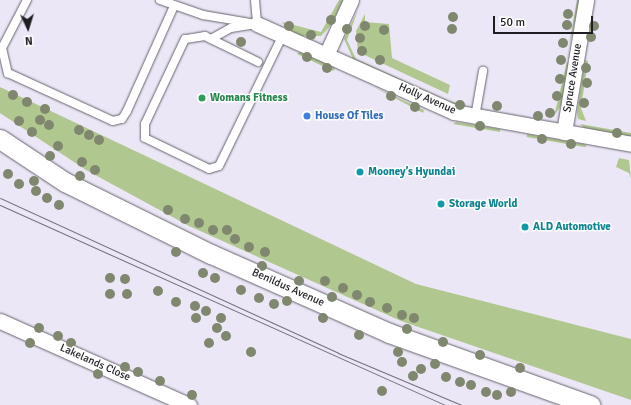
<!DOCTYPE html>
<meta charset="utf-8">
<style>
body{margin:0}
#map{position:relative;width:631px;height:405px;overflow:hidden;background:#ece7f6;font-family:Signika,sans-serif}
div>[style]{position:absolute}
.green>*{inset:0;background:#b0c890;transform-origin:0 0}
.roads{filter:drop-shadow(0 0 1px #66616e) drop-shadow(0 0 1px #66616e)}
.service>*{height:8px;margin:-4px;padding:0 4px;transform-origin:4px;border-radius:4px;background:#fff}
.minor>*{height:15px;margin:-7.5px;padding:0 7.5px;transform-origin:7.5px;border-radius:7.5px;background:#fff}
.tertiary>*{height:19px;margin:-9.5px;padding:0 9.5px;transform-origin:9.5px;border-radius:9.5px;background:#fff}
.tram>*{height:1px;margin:-0.5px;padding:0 0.5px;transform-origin:0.5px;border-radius:0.5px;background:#727079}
.trees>*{width:10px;height:10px;margin:-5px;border-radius:50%;background:#7f886f}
.dots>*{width:11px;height:11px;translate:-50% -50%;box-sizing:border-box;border:2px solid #fff;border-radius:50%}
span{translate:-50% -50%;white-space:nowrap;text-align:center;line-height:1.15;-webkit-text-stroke:3px #fff;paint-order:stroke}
.street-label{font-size:11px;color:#1e1d22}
.leisure-label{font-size:11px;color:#27864d;font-weight:700}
.left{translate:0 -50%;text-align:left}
.shop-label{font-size:11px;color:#366cbe;font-weight:700}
.culture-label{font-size:11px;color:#0d838f;font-weight:700}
.north{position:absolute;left:8px;top:8px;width:40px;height:40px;-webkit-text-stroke:3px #fff;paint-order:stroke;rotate:176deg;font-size:11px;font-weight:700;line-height:16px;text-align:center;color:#1e1d22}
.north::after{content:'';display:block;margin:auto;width:14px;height:18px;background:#1e1d22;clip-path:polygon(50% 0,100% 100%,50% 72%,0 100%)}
.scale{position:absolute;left:493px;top:16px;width:100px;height:18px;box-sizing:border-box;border:2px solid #1e1d22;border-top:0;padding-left:5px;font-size:12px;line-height:14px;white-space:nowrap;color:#1e1d22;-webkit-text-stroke:3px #fff;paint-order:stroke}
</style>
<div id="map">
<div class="green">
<div style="clip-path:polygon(339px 0,343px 0,332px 24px,321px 36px,300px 36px,287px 29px,282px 22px,321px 32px)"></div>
<div style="clip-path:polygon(577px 0,580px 0,569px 45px)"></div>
<div style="clip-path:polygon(358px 10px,347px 40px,356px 59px,449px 101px,466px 105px,464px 108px,353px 59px,344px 39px)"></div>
<div style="clip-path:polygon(365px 14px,365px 22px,389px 24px,392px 58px,450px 85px,448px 94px,358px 52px,356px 31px)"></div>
<div style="left:591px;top:22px;width:4px;height:26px;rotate:27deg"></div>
<div style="clip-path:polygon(300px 51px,335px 68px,333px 71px,297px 54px)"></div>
<div style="clip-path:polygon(585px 60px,588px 61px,581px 108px,586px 121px,578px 119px,577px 112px)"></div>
<div style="clip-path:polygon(567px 62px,570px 64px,562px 104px,554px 116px)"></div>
<div style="clip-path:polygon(0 87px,416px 284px,631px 339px,631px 400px,401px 321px,189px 226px,86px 170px,0 113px)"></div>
<div style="clip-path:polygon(374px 87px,424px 110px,423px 113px)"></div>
<div style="clip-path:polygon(456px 122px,500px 129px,500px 132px,453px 124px)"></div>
<div style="clip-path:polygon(580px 124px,631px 133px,631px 137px,584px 128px)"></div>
<div style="left:527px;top:134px;width:60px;height:3px;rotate:10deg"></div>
<div style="clip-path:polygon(619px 158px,629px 160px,631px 179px,629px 173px,616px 167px)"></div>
</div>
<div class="roads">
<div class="service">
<div style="left:27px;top:0;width:54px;rotate:117.5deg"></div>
<div style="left:2px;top:48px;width:26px;rotate:77deg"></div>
<div style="left:8px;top:73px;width:115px;rotate:24.6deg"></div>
<div style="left:113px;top:121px;width:9px;rotate:-13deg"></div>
<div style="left:122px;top:119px;width:9px;rotate:-58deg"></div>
<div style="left:127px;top:111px;width:115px;rotate:-65.9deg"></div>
<div style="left:160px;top:0;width:46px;rotate:19.2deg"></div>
<div style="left:203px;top:15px;width:55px;rotate:9.5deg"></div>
<div style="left:255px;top:0;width:24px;rotate:85deg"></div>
<div style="left:211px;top:39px;width:23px;rotate:-29deg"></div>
<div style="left:231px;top:28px;width:19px;rotate:-9deg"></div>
<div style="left:258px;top:62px;width:59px;rotate:-153.9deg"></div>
<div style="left:205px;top:36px;width:20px;rotate:171deg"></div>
<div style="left:185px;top:39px;width:94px;rotate:115.2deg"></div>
<div style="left:145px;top:124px;width:14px;rotate:90deg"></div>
<div style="left:145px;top:138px;width:71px;rotate:25.8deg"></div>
<div style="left:209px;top:169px;width:10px;rotate:-17deg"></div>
<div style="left:219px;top:166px;width:146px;rotate:-64deg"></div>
<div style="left:475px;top:117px;width:47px;rotate:-80.1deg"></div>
</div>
<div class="minor">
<div style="left:257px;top:24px;width:216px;rotate:24.1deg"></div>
<div style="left:454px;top:112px;width:180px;rotate:10.2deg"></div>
<div style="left:327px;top:53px;width:58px;rotate:-65.6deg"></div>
<div style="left:564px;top:132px;width:134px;rotate:-80.5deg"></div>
<div style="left:0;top:321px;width:207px;rotate:24deg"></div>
</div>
<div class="tertiary">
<div style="left:0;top:139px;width:78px;rotate:33.5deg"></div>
<div style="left:65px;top:182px;width:163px;rotate:26.3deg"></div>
<div style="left:211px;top:254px;width:195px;rotate:23.9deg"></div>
<div style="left:389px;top:333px;width:214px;rotate:19.7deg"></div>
</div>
</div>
<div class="tram">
<div style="left:0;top:198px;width:372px;rotate:24.6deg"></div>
<div style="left:338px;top:353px;width:134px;rotate:22.8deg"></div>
<div style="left:0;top:205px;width:487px;rotate:24.2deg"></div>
</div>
<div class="trees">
<div style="left:568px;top:14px"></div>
<div style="left:453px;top:17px"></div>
<div style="left:331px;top:20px"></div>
<div style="left:567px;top:25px"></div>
<div style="left:289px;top:26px"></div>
<div style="left:365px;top:26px"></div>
<div style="left:594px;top:26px"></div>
<div style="left:347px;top:29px"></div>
<div style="left:452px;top:29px"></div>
<div style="left:384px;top:30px"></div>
<div style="left:311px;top:35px"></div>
<div style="left:591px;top:37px"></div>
<div style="left:360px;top:38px"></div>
<div style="left:241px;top:42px"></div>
<div style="left:563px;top:43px"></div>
<div style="left:362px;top:51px"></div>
<div style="left:307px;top:57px"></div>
<div style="left:380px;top:60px"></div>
<div style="left:561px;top:60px"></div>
<div style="left:327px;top:68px"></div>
<div style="left:586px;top:68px"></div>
<div style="left:560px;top:79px"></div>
<div style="left:587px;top:83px"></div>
<div style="left:13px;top:95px"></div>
<div style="left:391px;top:96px"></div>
<div style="left:557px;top:96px"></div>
<div style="left:27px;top:102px"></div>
<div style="left:584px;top:103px"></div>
<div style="left:460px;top:105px"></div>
<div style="left:497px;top:106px"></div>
<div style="left:415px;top:107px"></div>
<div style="left:45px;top:109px"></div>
<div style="left:550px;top:113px"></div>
<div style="left:538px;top:116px"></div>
<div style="left:40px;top:120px"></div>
<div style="left:19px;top:121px"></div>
<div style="left:49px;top:125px"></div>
<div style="left:480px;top:126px"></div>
<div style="left:79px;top:130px"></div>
<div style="left:32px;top:132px"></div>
<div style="left:617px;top:133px"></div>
<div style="left:89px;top:135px"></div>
<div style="left:542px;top:139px"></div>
<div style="left:99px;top:140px"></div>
<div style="left:571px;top:144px"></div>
<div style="left:58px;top:146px"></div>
<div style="left:50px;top:156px"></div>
<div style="left:82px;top:162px"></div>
<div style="left:95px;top:170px"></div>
<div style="left:8px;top:174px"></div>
<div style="left:80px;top:176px"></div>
<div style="left:34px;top:181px"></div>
<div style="left:19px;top:184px"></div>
<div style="left:36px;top:191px"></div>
<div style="left:47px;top:198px"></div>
<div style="left:59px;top:205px"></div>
<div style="left:168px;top:210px"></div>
<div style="left:185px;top:219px"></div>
<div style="left:199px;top:223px"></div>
<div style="left:213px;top:230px"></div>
<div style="left:227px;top:230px"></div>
<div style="left:235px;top:239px"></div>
<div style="left:249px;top:247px"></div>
<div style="left:176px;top:252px"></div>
<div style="left:265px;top:252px"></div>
<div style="left:262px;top:266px"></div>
<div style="left:203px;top:273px"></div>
<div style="left:110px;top:278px"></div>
<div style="left:215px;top:278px"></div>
<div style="left:125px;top:279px"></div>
<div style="left:299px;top:281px"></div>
<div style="left:325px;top:281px"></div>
<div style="left:343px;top:288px"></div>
<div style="left:241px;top:290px"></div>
<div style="left:158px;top:291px"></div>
<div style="left:110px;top:294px"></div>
<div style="left:127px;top:294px"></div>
<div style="left:357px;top:295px"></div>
<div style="left:332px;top:297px"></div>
<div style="left:259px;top:298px"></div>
<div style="left:287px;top:301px"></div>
<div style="left:176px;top:302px"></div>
<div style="left:370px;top:302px"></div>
<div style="left:274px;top:304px"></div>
<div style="left:195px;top:306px"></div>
<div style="left:387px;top:308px"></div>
<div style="left:206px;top:311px"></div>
<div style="left:402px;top:315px"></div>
<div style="left:196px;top:318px"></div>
<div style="left:221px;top:318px"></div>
<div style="left:323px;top:318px"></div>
<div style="left:414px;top:318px"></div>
<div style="left:39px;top:328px"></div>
<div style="left:217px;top:328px"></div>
<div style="left:407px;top:329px"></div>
<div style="left:359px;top:335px"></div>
<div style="left:58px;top:336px"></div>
<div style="left:226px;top:336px"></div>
<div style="left:443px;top:342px"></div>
<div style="left:30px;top:343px"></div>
<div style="left:71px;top:343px"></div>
<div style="left:209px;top:343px"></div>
<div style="left:251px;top:352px"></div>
<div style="left:398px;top:352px"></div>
<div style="left:480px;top:355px"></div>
<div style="left:402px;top:362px"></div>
<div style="left:435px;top:364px"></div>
<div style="left:125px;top:367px"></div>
<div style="left:520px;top:368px"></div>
<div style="left:421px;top:369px"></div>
<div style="left:138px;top:372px"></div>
<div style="left:98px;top:374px"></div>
<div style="left:413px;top:376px"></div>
<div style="left:446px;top:377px"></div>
<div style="left:160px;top:381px"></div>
<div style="left:460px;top:382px"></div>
<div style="left:471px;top:385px"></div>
<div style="left:382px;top:391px"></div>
<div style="left:486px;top:392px"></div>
<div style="left:511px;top:392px"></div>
<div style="left:192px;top:395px"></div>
<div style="left:497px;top:395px"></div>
</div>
<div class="dots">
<div style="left:202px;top:98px;background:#2e9e5b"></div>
<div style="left:307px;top:116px;background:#3f7fe0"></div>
<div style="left:360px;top:172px;background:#0f9aa8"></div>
<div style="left:441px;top:204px;background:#0f9aa8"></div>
<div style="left:525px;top:227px;background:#0f9aa8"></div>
</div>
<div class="street-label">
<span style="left:573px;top:78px;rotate:-81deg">Spruce Avenue</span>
<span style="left:427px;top:99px;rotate:24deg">Holly Avenue</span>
<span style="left:288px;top:288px;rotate:24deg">Benildus Avenue</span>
<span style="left:95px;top:363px;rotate:24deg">Lakelands Close</span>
</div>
<div class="leisure-label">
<span class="left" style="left:210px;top:98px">Womans Fitness</span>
</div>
<div class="shop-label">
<span class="left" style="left:315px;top:116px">House Of Tiles</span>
</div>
<div class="culture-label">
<span class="left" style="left:368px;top:172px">Mooney’s Hyundai</span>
<span class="left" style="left:449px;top:204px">Storage World</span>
<span class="left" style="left:533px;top:227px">ALD Automotive</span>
</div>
<div class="north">N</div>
<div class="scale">50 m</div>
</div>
